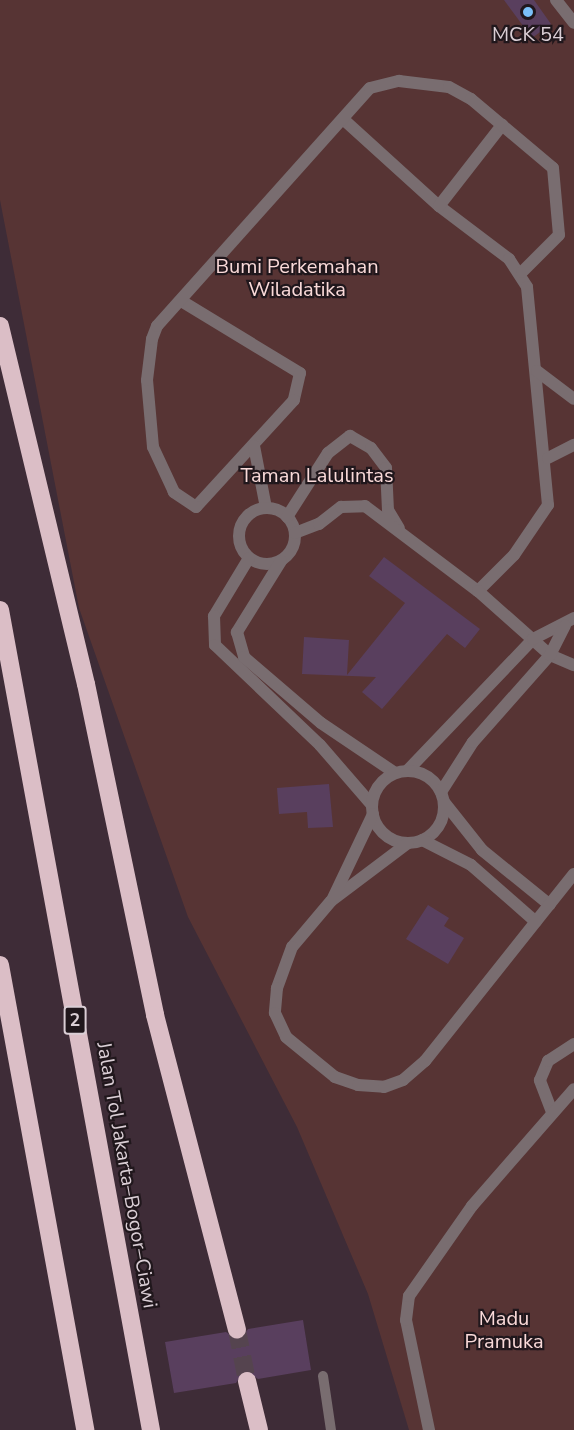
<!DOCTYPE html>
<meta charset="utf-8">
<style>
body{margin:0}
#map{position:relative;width:574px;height:1430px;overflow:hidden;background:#3e2c37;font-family:"Nunito Sans",sans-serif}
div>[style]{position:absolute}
.green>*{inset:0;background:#573434}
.building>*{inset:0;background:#593f5e}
.highway-tunnel>*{height:18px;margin-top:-9px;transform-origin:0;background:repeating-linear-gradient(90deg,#55444f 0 18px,transparent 0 27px)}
.lane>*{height:10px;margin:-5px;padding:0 5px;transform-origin:5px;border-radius:5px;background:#796d70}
.street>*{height:12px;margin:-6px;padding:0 6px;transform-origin:6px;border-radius:6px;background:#796d70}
.street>.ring{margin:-6px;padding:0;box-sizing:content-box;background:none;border:12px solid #796d70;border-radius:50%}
.highway>*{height:18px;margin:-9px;padding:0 9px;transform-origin:9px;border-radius:9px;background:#dbbec6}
.dots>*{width:16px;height:16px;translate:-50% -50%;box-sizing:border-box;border:3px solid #20171c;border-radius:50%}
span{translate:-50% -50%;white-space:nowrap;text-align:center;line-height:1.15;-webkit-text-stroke:4.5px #20171c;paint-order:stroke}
.shield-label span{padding:2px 4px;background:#20171c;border:2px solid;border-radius:4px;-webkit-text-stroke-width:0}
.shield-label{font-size:18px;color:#daced5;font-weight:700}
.poi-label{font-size:20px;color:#daced5}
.park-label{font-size:20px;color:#fadad9}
.street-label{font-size:20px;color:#daced5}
</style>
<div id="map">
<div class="green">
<div style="clip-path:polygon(0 0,574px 0,574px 1430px,409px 1430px,368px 1294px,297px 1127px,188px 917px,79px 608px,0 200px)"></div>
</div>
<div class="building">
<div style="clip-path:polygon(504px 0,534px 0,551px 24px,532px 38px)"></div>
<div style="clip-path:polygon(384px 557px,480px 629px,465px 648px,447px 634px,382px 709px,362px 692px,376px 677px,302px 674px,304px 637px,349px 640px,347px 675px,405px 603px,369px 576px)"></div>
<div style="clip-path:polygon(329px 784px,333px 827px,308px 828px,307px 812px,279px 814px,277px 788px)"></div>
<div style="clip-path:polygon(428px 905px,449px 918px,444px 926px,464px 938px,448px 964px,406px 939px)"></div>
<div style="clip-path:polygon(303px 1320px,311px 1370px,258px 1379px,245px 1370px,236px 1383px,174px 1393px,165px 1342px,226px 1332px,239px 1341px,248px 1329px)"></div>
</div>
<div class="highway-tunnel">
<div style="left:237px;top:1330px;width:52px;rotate:78.9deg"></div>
</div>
<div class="lane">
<div style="left:323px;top:1376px;width:55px;rotate:81.6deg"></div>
</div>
<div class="street">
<div style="left:556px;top:0;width:29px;rotate:52deg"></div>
<div style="left:343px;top:119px;width:130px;rotate:42.2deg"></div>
<div style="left:439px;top:206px;width:88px;rotate:37.1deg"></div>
<div style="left:509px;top:259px;width:33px;rotate:57deg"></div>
<div style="left:527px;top:287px;width:219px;rotate:84.5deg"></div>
<div style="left:548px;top:505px;width:60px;rotate:124.2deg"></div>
<div style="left:514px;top:555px;width:51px;rotate:135deg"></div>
<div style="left:439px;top:206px;width:103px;rotate:-52.1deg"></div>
<div style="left:183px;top:302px;width:137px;rotate:31.3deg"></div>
<div style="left:300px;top:373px;width:28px;rotate:103deg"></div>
<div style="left:294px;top:400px;width:145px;rotate:132.5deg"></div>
<div style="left:196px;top:507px;width:27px;rotate:-146deg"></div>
<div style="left:174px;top:492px;width:50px;rotate:-115deg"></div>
<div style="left:153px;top:447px;width:67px;rotate:-95.1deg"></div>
<div style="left:147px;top:380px;width:41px;rotate:-83deg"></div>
<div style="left:152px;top:339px;width:14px;rotate:-69deg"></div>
<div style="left:157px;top:326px;width:319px;rotate:-48.2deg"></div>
<div style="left:370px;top:88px;width:30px;rotate:-14deg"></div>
<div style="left:399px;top:81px;width:50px;rotate:6.8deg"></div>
<div style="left:449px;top:87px;width:25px;rotate:29deg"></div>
<div style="left:471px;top:99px;width:107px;rotate:40.1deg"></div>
<div style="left:553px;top:168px;width:67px;rotate:84.9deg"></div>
<div style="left:559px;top:235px;width:52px;rotate:135deg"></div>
<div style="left:537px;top:371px;width:46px;rotate:37.1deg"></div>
<div style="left:254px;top:446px;width:63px;rotate:79deg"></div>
<div style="left:548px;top:458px;width:29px;rotate:-27deg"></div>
<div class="ring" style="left:239px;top:508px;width:44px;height:44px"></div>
<div style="left:287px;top:517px;width:76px;rotate:-57.4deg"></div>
<div style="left:328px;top:453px;width:28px;rotate:-38deg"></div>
<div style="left:350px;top:436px;width:24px;rotate:30deg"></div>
<div style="left:371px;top:448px;width:25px;rotate:53deg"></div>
<div style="left:386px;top:468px;width:42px;rotate:87.3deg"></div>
<div style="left:388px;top:510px;width:21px;rotate:59deg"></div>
<div style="left:295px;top:533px;width:26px;rotate:-21deg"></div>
<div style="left:319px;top:524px;width:28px;rotate:-38deg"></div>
<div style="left:341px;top:507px;width:24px;rotate:-2deg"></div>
<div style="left:365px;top:506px;width:141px;rotate:37deg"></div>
<div style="left:478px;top:591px;width:96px;rotate:41.6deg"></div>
<div style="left:550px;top:655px;width:26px;rotate:23deg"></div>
<div style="left:249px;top:558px;width:68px;rotate:121.1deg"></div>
<div style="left:214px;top:616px;width:29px;rotate:88deg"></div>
<div style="left:215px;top:645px;width:145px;rotate:43.6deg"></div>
<div style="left:320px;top:745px;width:79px;rotate:49.1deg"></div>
<div style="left:281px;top:561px;width:84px;rotate:121.8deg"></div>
<div style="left:237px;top:632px;width:26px;rotate:74deg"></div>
<div style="left:244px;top:657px;width:101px;rotate:40.6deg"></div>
<div style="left:321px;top:723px;width:89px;rotate:34deg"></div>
<div style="left:407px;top:771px;width:182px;rotate:-46.3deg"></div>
<div style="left:533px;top:639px;width:46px;rotate:-27.1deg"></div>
<div class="ring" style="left:372px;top:771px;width:60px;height:60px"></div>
<div style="left:441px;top:792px;width:59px;rotate:-57.4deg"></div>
<div style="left:473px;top:742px;width:116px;rotate:-48.5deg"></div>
<div style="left:550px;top:655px;width:33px;rotate:-63deg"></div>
<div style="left:444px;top:802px;width:61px;rotate:51.6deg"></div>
<div style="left:482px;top:850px;width:87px;rotate:39deg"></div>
<div style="left:422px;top:840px;width:55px;rotate:27deg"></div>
<div style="left:471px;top:865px;width:86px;rotate:41.2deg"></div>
<div style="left:408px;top:843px;width:96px;rotate:143deg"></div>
<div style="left:331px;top:901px;width:60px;rotate:130.3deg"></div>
<div style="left:292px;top:947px;width:44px;rotate:110.1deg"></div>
<div style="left:277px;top:988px;width:25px;rotate:95deg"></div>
<div style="left:275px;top:1013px;width:26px;rotate:65deg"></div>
<div style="left:286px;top:1037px;width:63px;rotate:39.2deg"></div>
<div style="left:335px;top:1077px;width:24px;rotate:19deg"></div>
<div style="left:358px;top:1085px;width:26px;rotate:4deg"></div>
<div style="left:384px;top:1087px;width:20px;rotate:-20deg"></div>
<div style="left:403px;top:1080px;width:29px;rotate:-41deg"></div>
<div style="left:425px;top:1061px;width:239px;rotate:-51.5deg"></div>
<div style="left:333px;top:898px;width:93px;rotate:-64.5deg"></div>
<div style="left:552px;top:1112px;width:34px;rotate:-111deg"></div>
<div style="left:540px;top:1080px;width:21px;rotate:-67deg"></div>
<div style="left:548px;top:1061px;width:31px;rotate:-33deg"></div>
<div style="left:429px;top:1430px;width:112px;rotate:-101.8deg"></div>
<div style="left:406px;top:1320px;width:24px;rotate:-83deg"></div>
<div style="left:409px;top:1296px;width:110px;rotate:-55deg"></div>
<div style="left:472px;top:1206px;width:155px;rotate:-48.9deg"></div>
</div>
<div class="highway">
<div style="left:0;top:326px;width:368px;rotate:76.5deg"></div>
<div style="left:86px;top:684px;width:338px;rotate:78.2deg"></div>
<div style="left:155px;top:1015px;width:325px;rotate:75.4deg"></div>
<div style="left:0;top:610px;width:834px;rotate:79.57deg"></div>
<div style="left:0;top:965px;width:473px;rotate:79.6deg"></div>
<div style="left:247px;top:1381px;width:50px;rotate:76.2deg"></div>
</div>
<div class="dots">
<div style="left:528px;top:12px;background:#7abff8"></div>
</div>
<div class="shield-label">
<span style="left:75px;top:1020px">2</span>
</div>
<div class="poi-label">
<span style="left:528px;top:34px">MCK 54</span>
</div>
<div class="park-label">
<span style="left:297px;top:278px">Bumi Perkemahan<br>Wiladatika</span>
<span style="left:317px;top:475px">Taman Lalulintas</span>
<span style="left:504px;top:1330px">Madu<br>Pramuka</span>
</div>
<div class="street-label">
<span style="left:127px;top:1175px;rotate:80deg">Jalan Tol Jakarta–Bogor–Ciawi</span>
</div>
</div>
